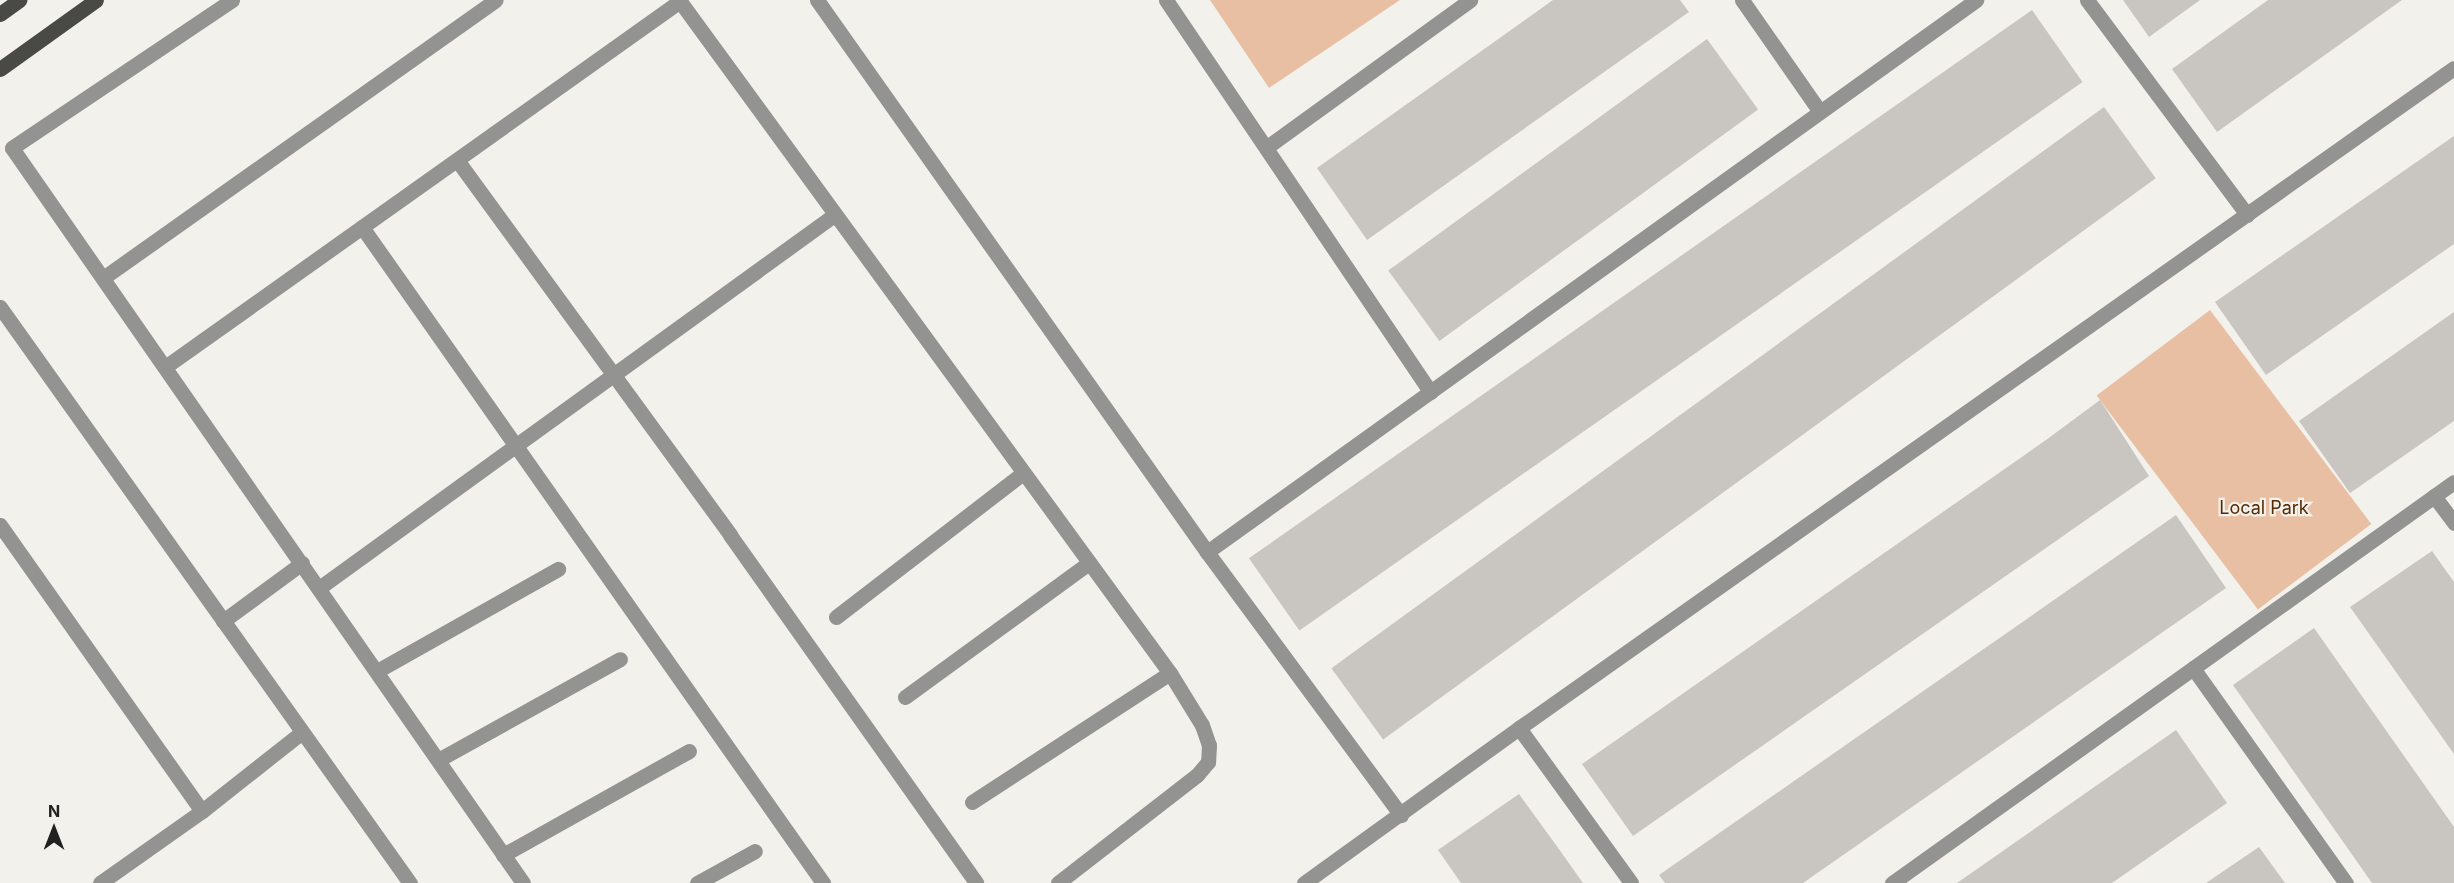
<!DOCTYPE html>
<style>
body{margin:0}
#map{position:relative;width:2454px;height:883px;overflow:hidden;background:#f2f1ec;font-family:Inter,sans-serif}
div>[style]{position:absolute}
.green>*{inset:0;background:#e9bfa3;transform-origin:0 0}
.building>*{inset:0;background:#c9c6c2;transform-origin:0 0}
.minor>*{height:15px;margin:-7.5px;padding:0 7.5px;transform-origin:7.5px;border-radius:7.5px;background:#939492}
.major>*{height:15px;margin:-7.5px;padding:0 7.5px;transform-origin:7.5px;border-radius:7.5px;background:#494946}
span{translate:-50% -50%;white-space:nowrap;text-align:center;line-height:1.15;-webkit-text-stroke:4.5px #f2f1ec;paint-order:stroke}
.park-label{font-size:18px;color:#562a02}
.north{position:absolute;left:24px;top:799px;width:60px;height:60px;-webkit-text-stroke:4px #f2f1ec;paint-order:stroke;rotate:0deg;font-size:16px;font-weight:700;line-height:24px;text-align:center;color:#21211f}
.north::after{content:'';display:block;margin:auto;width:21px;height:27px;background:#21211f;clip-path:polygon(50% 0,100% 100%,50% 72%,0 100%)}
</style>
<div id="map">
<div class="green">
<div style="clip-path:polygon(1210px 0,1400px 0,1269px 88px)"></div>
<div style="left:2210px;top:310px;width:268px;height:142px;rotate:53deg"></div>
</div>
<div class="building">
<div style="clip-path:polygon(1553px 0,1680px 0,1689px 12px,1367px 240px,1317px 168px)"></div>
<div style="clip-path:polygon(2123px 0,2200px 0,2149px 37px)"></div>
<div style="clip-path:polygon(2268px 0,2402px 0,2217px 132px,2172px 69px)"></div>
<div style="left:2032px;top:10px;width:88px;height:956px;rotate:55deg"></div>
<div style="left:1707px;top:39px;width:87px;height:394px;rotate:54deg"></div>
<div style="left:2104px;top:107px;width:88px;height:955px;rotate:54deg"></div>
<div style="clip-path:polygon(2454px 136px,2454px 244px,2266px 375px,2215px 302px)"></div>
<div style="clip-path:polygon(2454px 312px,2454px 421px,2350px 493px,2299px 421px)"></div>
<div style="clip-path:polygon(2100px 400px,2149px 476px,1633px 836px,1582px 764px,2046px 440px)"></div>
<div style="clip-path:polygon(2176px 515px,2226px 588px,1803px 883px,1665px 883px,1659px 875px)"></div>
<div style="clip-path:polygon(2432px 551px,2454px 582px,2454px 754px,2350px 607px)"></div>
<div style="clip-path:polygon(2314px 628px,2454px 827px,2454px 883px,2372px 883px,2233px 685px)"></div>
<div style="clip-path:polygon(2176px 730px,2227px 803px,2112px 883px,1957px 883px)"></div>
<div style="clip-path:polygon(1519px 794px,1556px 845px,1583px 883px,1461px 883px,1438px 850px)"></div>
<div style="clip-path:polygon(2259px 847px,2285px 883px,2206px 883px)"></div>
</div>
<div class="minor">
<div style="left:232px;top:0;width:265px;rotate:146.1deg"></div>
<div style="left:12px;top:148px;width:895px;rotate:55.19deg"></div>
<div style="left:679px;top:0;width:833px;rotate:53.89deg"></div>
<div style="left:1170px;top:673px;width:61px;rotate:58.4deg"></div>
<div style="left:1202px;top:725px;width:21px;rotate:71deg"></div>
<div style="left:1209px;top:745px;width:17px;rotate:93deg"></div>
<div style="left:1208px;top:762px;width:17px;rotate:130deg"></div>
<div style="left:1197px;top:775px;width:176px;rotate:142.2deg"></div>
<div style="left:817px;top:0;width:676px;rotate:54.76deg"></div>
<div style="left:1207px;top:552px;width:327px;rotate:53.6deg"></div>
<div style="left:1166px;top:0;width:473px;rotate:56deg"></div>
<div style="left:1742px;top:0;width:136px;rotate:55.1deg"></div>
<div style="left:2087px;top:0;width:268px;rotate:53.3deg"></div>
<div style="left:1267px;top:147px;width:251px;rotate:-35.9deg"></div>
<div style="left:457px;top:160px;width:464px;rotate:53.9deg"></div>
<div style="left:730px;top:535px;width:426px;rotate:54.7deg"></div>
<div style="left:362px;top:227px;width:802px;rotate:54.9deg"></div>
<div style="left:103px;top:278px;width:481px;rotate:-35.3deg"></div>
<div style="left:0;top:307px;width:707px;rotate:54.56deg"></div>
<div style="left:165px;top:367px;width:632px;rotate:-35.4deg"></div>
<div style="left:2434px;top:496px;width:34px;rotate:53deg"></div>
<div style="left:0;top:525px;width:350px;rotate:54.8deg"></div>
<div style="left:1207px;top:552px;width:947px;rotate:-35.67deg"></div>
<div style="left:319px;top:588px;width:636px;rotate:-35.91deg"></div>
<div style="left:836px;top:617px;width:236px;rotate:-37.6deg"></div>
<div style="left:223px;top:621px;width:98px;rotate:-36.3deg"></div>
<div style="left:2193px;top:668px;width:264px;rotate:54.6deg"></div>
<div style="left:377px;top:671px;width:208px;rotate:-29.4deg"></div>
<div style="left:905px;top:697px;width:228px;rotate:-36.1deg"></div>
<div style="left:1519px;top:728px;width:191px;rotate:54.1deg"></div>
<div style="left:438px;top:760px;width:208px;rotate:-29deg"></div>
<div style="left:972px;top:802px;width:236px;rotate:-33.1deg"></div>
<div style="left:503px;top:855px;width:213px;rotate:-29.2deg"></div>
<div style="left:100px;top:883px;width:125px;rotate:-35.2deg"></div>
<div style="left:202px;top:811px;width:127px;rotate:-38.3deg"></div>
<div style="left:697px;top:883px;width:66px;rotate:-28.9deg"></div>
<div style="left:1304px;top:883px;width:265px;rotate:-35.8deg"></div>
<div style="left:1519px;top:728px;width:1144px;rotate:-35.22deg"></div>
<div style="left:1892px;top:883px;width:690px;rotate:-35.51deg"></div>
</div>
<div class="major">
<div style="left:0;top:14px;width:24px;rotate:-36deg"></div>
<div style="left:0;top:69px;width:118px;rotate:-35.7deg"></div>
</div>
<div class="park-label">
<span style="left:2264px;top:508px">Local Park</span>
</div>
<div class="north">N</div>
</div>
